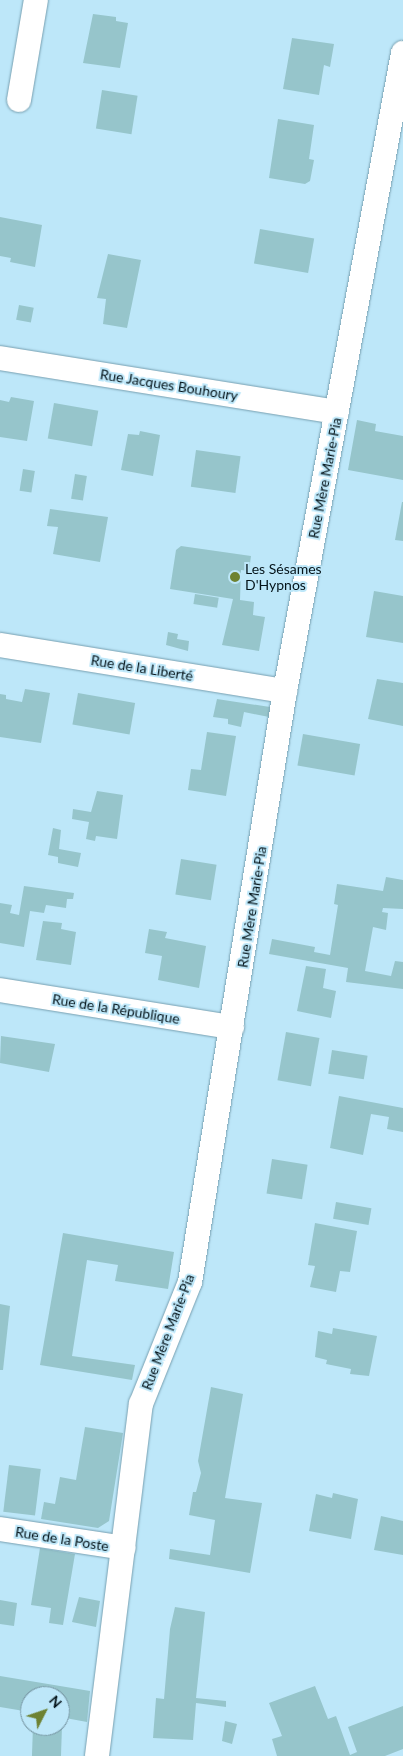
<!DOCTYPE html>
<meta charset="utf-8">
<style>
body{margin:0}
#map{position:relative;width:403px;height:1756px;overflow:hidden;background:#bde7f9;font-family:Lato,sans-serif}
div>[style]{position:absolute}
.building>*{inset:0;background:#96c5cb;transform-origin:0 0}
.roads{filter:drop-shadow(0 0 1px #779fb0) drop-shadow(0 0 1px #779fb0)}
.minor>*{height:24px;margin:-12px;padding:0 12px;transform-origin:12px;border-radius:12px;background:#fff}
.dots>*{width:14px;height:14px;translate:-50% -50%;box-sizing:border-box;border:2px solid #bde7f9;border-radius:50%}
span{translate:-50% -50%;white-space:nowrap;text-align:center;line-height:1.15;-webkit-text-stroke:4px #bde7f9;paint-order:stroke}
.street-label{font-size:14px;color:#041319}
.poi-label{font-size:14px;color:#041319}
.left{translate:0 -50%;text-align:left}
.north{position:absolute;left:20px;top:1686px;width:50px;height:50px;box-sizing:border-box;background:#bde7f9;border:1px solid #73929f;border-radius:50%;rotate:49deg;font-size:14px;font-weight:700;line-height:20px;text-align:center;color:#041319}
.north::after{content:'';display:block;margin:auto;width:18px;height:22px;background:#6e8232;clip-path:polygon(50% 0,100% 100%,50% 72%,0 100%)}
</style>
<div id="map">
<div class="building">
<div style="clip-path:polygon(93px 14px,116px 17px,116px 21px,128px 23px,120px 68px,83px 63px)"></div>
<div style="clip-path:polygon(292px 38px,334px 44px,330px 67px,324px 65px,319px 95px,283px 89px)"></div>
<div style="left:102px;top:90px;width:36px;height:39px;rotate:9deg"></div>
<div style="clip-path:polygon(278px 119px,314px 125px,309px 159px,314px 160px,310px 181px,305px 184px,269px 178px)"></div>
<div style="clip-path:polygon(0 217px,42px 225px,35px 267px,10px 262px,11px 258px,0 256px)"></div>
<div style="left:260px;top:229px;width:55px;height:35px;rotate:10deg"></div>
<div style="clip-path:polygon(108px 254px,141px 260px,127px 328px,103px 324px,106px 299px,97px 298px)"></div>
<div style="left:19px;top:305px;width:15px;height:15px;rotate:11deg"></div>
<div style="clip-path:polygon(11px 397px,34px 401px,27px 441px,0 437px,0 400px,9px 402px)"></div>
<div style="left:54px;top:403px;width:45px;height:36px;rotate:10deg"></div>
<div style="clip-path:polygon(357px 420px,376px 424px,375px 431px,403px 436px,403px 480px,348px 470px)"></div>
<div style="clip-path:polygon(140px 431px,160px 435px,153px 476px,121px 470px,128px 434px,139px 435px)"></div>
<div style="left:196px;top:450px;width:45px;height:37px;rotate:8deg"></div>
<div style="left:23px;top:469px;width:12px;height:22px;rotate:9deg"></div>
<div style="left:75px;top:474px;width:12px;height:25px;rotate:9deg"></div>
<div style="clip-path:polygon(402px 502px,403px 502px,403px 541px,395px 540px)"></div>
<div style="clip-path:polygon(50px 509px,108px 517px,100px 562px,53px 554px,58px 527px,47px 526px)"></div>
<div style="clip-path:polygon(181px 546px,251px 556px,249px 571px,241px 570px,240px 600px,254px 602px,253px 615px,265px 617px,259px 651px,222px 645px,233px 599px,170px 589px,176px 550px)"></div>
<div style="clip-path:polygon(374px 591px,403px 596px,403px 643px,366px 637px)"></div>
<div style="left:195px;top:594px;width:24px;height:10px;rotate:9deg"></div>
<div style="clip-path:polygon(168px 632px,178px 634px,177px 639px,189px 641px,188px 651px,166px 645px)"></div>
<div style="clip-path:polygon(377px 679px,403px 683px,403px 726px,368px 719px)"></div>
<div style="clip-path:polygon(25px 689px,50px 693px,41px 743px,0 737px,0 694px,6px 695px,6px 699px,22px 702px)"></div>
<div style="left:78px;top:693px;width:58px;height:32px;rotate:10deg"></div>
<div style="clip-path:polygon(217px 699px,270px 707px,269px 717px,244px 712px,241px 727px,228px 724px,228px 719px,213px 717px)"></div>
<div style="clip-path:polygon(207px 732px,236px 736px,226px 796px,188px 790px,191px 769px,201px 770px)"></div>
<div style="left:303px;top:734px;width:58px;height:32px;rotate:10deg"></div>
<div style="clip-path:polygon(97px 791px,123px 795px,117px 839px,96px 836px,95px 841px,86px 839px,89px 822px,72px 819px,73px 809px,91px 812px)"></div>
<div style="clip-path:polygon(53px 828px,61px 830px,59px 849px,81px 853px,78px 867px,58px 863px,58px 857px,48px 855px)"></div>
<div style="left:181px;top:859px;width:36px;height:36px;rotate:9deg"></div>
<div style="clip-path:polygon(386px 877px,403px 880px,403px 909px,383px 908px,382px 912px,388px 913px,386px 930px,373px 927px,365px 971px,391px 976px,395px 961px,403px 962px,403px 989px,346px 982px,348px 968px,269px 954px,272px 939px,315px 947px,314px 952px,330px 955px,338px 905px,334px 904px,337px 884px,383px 891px)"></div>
<div style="clip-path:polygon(24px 886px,74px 893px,73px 899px,67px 899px,66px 908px,46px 905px,44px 913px,30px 911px,24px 947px,0 943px,0 903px,12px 905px,10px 913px,19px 915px)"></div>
<div style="clip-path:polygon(43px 921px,62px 923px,61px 929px,76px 932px,71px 965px,36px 960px)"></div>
<div style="clip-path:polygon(149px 929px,167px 932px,165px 938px,206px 946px,199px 988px,158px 980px,162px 956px,145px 953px)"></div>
<div style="clip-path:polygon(306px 966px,326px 969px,323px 988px,336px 991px,331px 1018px,297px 1011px)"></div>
<div style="left:286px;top:1032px;width:34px;height:49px;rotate:10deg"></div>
<div style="clip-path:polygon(1px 1036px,55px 1044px,49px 1072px,0 1063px)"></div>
<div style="left:332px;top:1050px;width:36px;height:24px;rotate:9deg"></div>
<div style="clip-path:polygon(339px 1096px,403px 1108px,403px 1132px,387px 1129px,389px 1117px,371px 1114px,363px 1155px,330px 1148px)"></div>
<div style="left:272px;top:1159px;width:36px;height:35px;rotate:9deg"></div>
<div style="left:336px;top:1202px;width:36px;height:17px;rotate:10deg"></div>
<div style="clip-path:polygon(315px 1223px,357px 1231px,350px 1272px,340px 1271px,336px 1292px,310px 1287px,315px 1266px,308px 1265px)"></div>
<div style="clip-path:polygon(63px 1233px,174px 1252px,168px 1289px,115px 1281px,118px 1265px,87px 1260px,72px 1356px,135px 1365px,132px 1380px,40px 1365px)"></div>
<div style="clip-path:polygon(0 1304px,10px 1306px,3px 1370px,0 1370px)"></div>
<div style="clip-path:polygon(333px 1328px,377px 1336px,369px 1376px,350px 1374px,351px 1369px,326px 1364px,327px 1360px,315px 1357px,318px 1331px,332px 1334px)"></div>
<div style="clip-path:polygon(211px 1387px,243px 1394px,225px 1498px,262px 1503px,250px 1573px,169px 1559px,170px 1549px,210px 1555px,215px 1520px,189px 1515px,193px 1492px,196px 1492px,201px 1473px,198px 1461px)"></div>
<div style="clip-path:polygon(85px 1427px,123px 1433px,109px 1521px,98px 1528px,41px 1519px,44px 1502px,55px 1504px,60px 1477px,76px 1480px)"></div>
<div style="left:9px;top:1465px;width:32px;height:47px;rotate:7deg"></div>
<div style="clip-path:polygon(333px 1493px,358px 1499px,351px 1539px,309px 1531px,316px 1494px,332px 1498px)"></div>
<div style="clip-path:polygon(381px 1516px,403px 1521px,403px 1555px,374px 1550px)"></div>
<div style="clip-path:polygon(40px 1548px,75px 1554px,63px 1625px,49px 1623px,51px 1608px,31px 1605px)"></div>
<div style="clip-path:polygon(79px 1597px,100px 1601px,96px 1627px,72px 1622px)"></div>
<div style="clip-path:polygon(0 1600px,17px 1603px,14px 1626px,0 1624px)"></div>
<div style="clip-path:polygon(175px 1607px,205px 1612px,196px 1698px,226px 1701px,226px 1707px,196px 1703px,193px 1740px,153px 1738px,156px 1698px,164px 1699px,170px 1629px)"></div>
<div style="clip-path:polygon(0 1676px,90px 1691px,87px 1722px,60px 1717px,60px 1696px,30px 1696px,30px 1712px,0 1707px)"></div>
<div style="clip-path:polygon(315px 1686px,328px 1719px,336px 1716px,350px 1755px,357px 1752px,348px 1727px,403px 1706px,403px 1749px,385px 1756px,277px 1756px,272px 1739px,282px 1736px,269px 1703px)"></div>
<div style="clip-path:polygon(225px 1721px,237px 1724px,232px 1744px,222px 1741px)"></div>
<div style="left:33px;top:1726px;width:29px;height:30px;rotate:2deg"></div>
</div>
<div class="roads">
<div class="minor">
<div style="left:19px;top:100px;width:101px;rotate:-80.4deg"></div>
<div style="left:0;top:358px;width:341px;rotate:9.1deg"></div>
<div style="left:0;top:645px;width:289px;rotate:9.2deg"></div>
<div style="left:0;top:990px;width:235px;rotate:9.1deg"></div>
<div style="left:0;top:1529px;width:125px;rotate:8.7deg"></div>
<div style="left:97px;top:1756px;width:355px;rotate:-82.9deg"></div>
<div style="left:141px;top:1404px;width:131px;rotate:-68.1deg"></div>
<div style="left:190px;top:1282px;width:599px;rotate:-80.87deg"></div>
<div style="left:285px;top:691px;width:649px;rotate:-79.52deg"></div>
</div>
</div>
<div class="dots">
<div style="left:235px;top:577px;background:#6e8232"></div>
</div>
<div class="street-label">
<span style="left:169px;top:385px;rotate:9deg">Rue Jacques Bouhoury</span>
<span style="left:325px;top:478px;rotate:-79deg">Rue Mère Marie-Pia</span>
<span style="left:142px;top:668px;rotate:9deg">Rue de la Liberté</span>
<span style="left:252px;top:907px;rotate:-81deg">Rue Mère Marie-Pia</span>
<span style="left:116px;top:1009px;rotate:9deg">Rue de la République</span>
<span style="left:168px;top:1332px;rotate:-69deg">Rue Mère Marie-Pia</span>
<span style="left:62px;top:1539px;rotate:9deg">Rue de la Poste</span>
</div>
<div class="poi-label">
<span class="left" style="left:245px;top:577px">Les Sésames<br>D'Hypnos</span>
</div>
<div class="north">N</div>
</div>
